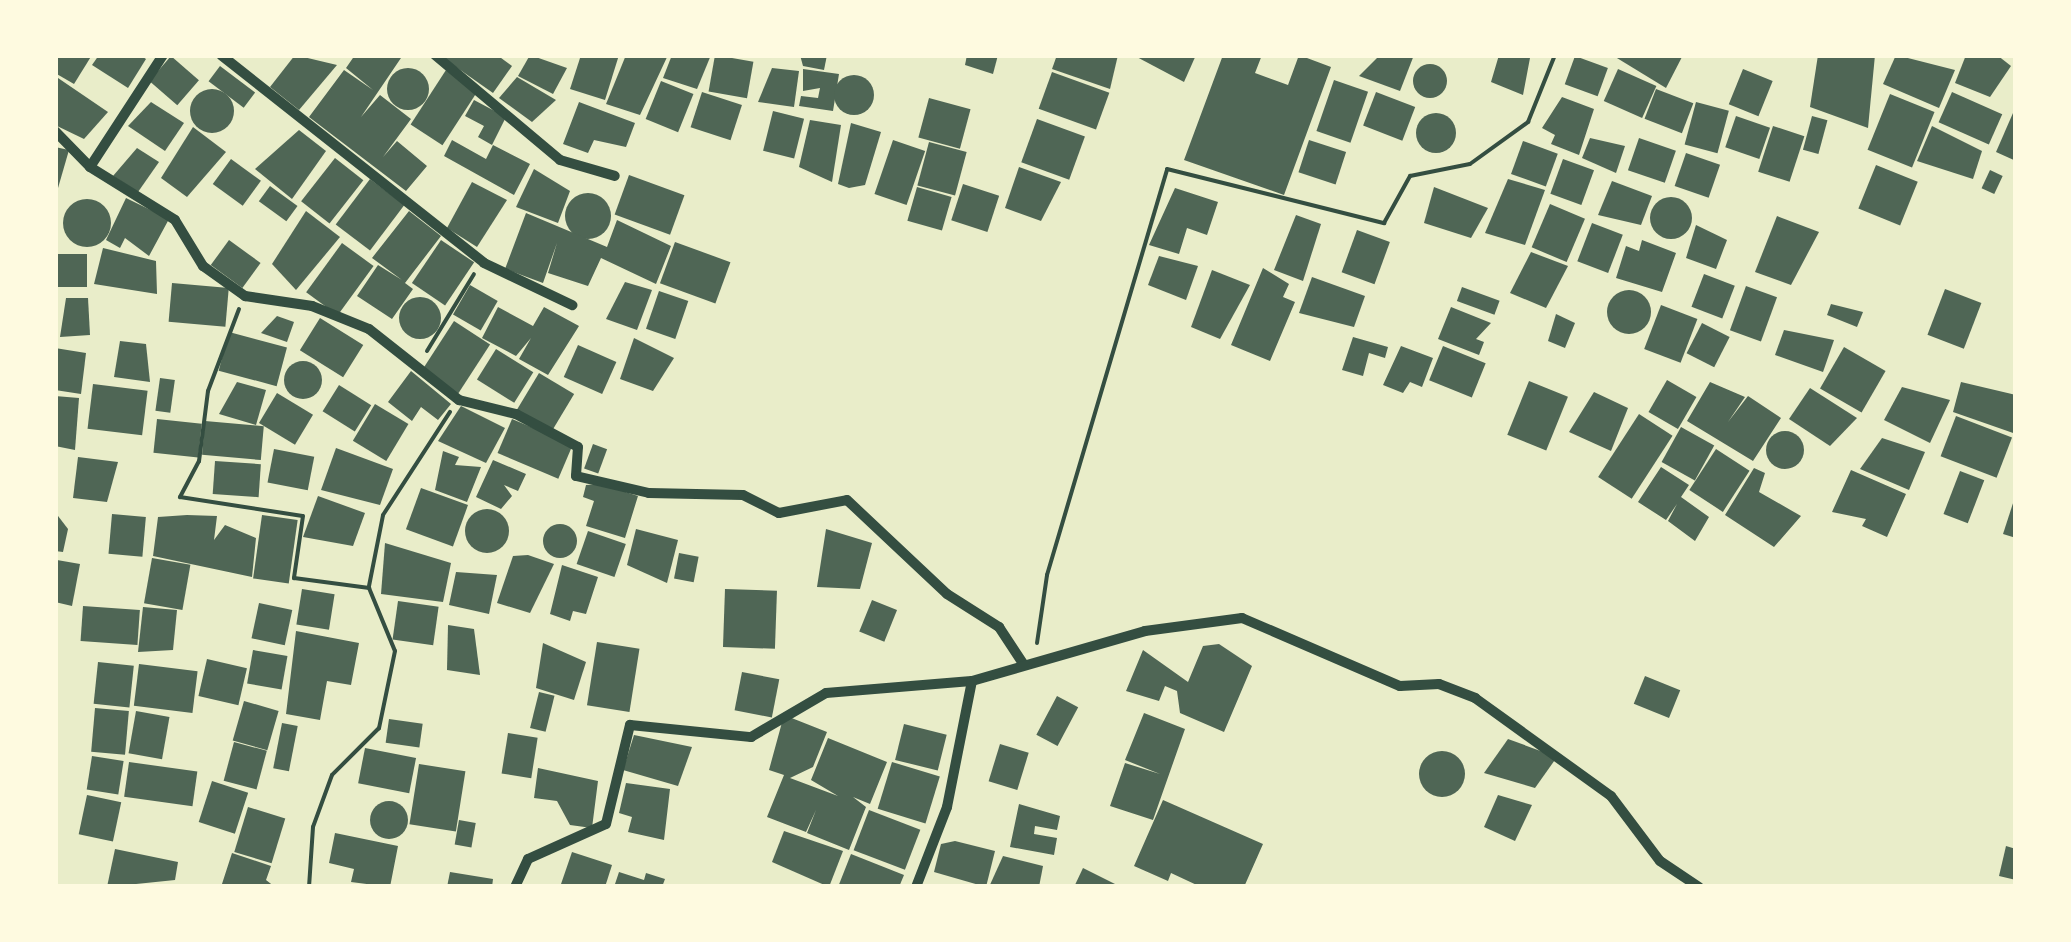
<!DOCTYPE html>
<style>
body{margin:0}
#map{position:relative;width:2071px;height:942px;overflow:hidden;background:#e9edc9;font-family:Inter,sans-serif}
div>[style]{position:absolute}
.building>*{inset:0;background:#4f6655;transform-origin:0 0}
.round{border-radius:50%}
.path>*{height:4px;margin:-2px;padding:0 2px;transform-origin:2px;border-radius:2px;background:#344e41}
.minor>*{height:10px;margin:-5px;padding:0 5px;transform-origin:5px;border-radius:5px;background:#344e41}
span{translate:-50% -50%;white-space:nowrap;text-align:center;line-height:1.15;-webkit-text-stroke:10px #fefae0;paint-order:stroke}
.frame{position:absolute;inset:0;border:58px solid #fefae0;pointer-events:none}
</style>
<div id="map">
<div class="building">
<div style="clip-path:polygon(55px 55px,92px 55px,74px 84px,55px 73px)"></div>
<div style="clip-path:polygon(99px 55px,140px 55px,146px 59px,128px 88px,92px 65px)"></div>
<div style="clip-path:polygon(295px 55px,337px 65px,299px 110px,270px 87px)"></div>
<div style="clip-path:polygon(355px 55px,403px 55px,361px 117px,380px 95px,411px 119px,383px 157px,397px 141px,427px 166px,406px 191px,309px 117px,344px 70px,373px 90px,346px 68px)"></div>
<div style="clip-path:polygon(439px 55px,497px 55px,512px 66px,493px 93px)"></div>
<div style="clip-path:polygon(530px 55px,567px 68px,553px 94px,518px 76px)"></div>
<div style="clip-path:polygon(581px 55px,619px 55px,605px 100px,570px 89px)"></div>
<div style="clip-path:polygon(626px 55px,668px 55px,640px 115px,606px 104px)"></div>
<div style="clip-path:polygon(672px 55px,711px 55px,697px 89px,663px 78px)"></div>
<div style="left:715px;top:55px;width:39px;height:37px;rotate:10deg"></div>
<div style="clip-path:polygon(800px 55px,827px 55px,824px 70px,803px 66px)"></div>
<div style="clip-path:polygon(967px 55px,998px 55px,993px 74px,965px 65px)"></div>
<div style="clip-path:polygon(1057px 55px,1118px 55px,1110px 89px,1052px 69px)"></div>
<div style="clip-path:polygon(1133px 55px,1196px 55px,1184px 82px)"></div>
<div style="clip-path:polygon(1223px 55px,1262px 55px,1255px 73px,1288px 85px,1299px 55px,1331px 67px,1284px 195px,1184px 160px)"></div>
<div style="clip-path:polygon(1380px 55px,1414px 55px,1400px 91px,1359px 76px)"></div>
<div style="clip-path:polygon(1499px 55px,1539px 55px,1530px 58px,1523px 95px,1491px 82px)"></div>
<div style="clip-path:polygon(1612px 55px,1683px 55px,1666px 88px)"></div>
<div style="clip-path:polygon(1818px 55px,1875px 55px,1868px 128px,1810px 107px)"></div>
<div style="clip-path:polygon(1896px 55px,1955px 70px,1939px 108px,1883px 84px)"></div>
<div style="clip-path:polygon(1966px 55px,1997px 55px,2011px 66px,1990px 97px,1955px 83px)"></div>
<div style="left:171px;top:56px;width:37px;height:33px;rotate:41deg"></div>
<div style="left:1575px;top:56px;width:35px;height:30px;rotate:20deg"></div>
<div class="round" style="left:1413px;top:64px;width:34px;height:34px"></div>
<div style="left:220px;top:66px;width:44px;height:19px;rotate:37deg"></div>
<div class="round" style="left:387px;top:68px;width:42px;height:42px"></div>
<div style="clip-path:polygon(772px 68px,799px 71px,794px 107px,758px 102px)"></div>
<div style="clip-path:polygon(803px 69px,839px 74px,833px 111px,799px 106px,801px 96px,818px 98px,820px 88px,803px 91px)"></div>
<div style="left:1618px;top:69px;width:42px;height:35px;rotate:24deg"></div>
<div style="left:1743px;top:69px;width:32px;height:38px;rotate:22deg"></div>
<div style="left:446px;top:70px;width:38px;height:65px;rotate:33deg"></div>
<div style="left:1052px;top:72px;width:61px;height:39px;rotate:20deg"></div>
<div class="round" style="left:834px;top:75px;width:40px;height:40px"></div>
<div style="clip-path:polygon(517px 77px,556px 100px,532px 122px,499px 98px)"></div>
<div style="clip-path:polygon(58px 78px,108px 112px,84px 139px,55px 125px)"></div>
<div style="left:1334px;top:80px;width:36px;height:54px;rotate:19deg"></div>
<div style="left:661px;top:81px;width:35px;height:41px;rotate:22deg"></div>
<div style="left:1656px;top:89px;width:40px;height:32px;rotate:21deg"></div>
<div class="round" style="left:190px;top:89px;width:44px;height:44px"></div>
<div style="left:702px;top:92px;width:42px;height:37px;rotate:18deg"></div>
<div style="left:1376px;top:92px;width:42px;height:36px;rotate:21deg"></div>
<div style="left:1952px;top:92px;width:55px;height:33px;rotate:24deg"></div>
<div style="left:1890px;top:94px;width:48px;height:60px;rotate:22deg"></div>
<div style="clip-path:polygon(1562px 97px,1594px 109px,1579px 155px,1551px 144px,1555px 135px,1542px 128px)"></div>
<div style="left:929px;top:98px;width:43px;height:41px;rotate:15deg"></div>
<div style="clip-path:polygon(474px 100px,506px 117px,492px 145px,478px 137px,484px 126px,465px 116px)"></div>
<div style="clip-path:polygon(151px 102px,184px 123px,165px 151px,128px 126px)"></div>
<div style="clip-path:polygon(579px 102px,635px 123px,626px 147px,594px 140px,588px 153px,563px 144px)"></div>
<div style="left:1696px;top:102px;width:34px;height:44px;rotate:15deg"></div>
<div style="left:773px;top:111px;width:32px;height:41px;rotate:14deg"></div>
<div style="clip-path:polygon(2013px 113px,2016px 115px,2016px 161px,1996px 152px)"></div>
<div class="round" style="left:1416px;top:113px;width:40px;height:40px"></div>
<div style="left:1736px;top:116px;width:36px;height:33px;rotate:19deg"></div>
<div style="left:1812px;top:116px;width:16px;height:35px;rotate:15deg"></div>
<div style="left:1037px;top:119px;width:51px;height:46px;rotate:20deg"></div>
<div style="clip-path:polygon(810px 120px,841px 125px,832px 182px,799px 167px)"></div>
<div style="clip-path:polygon(851px 123px,881px 132px,865px 185px,849px 188px,838px 184px)"></div>
<div style="left:1773px;top:126px;width:33px;height:48px;rotate:18deg"></div>
<div style="clip-path:polygon(1932px 126px,1982px 151px,1973px 179px,1917px 161px)"></div>
<div style="clip-path:polygon(193px 127px,226px 152px,187px 197px,161px 178px)"></div>
<div style="clip-path:polygon(299px 130px,326px 151px,292px 199px,255px 169px)"></div>
<div style="clip-path:polygon(1590px 138px,1625px 146px,1616px 173px,1582px 158px)"></div>
<div style="left:1639px;top:138px;width:39px;height:34px;rotate:19deg"></div>
<div style="clip-path:polygon(452px 140px,486px 159px,493px 145px,530px 164px,514px 195px,444px 156px)"></div>
<div style="left:893px;top:140px;width:34px;height:57px;rotate:19deg"></div>
<div style="left:1309px;top:140px;width:39px;height:34px;rotate:18deg"></div>
<div style="left:1523px;top:141px;width:37px;height:35px;rotate:20deg"></div>
<div style="left:929px;top:142px;width:39px;height:45px;rotate:15deg"></div>
<div style="clip-path:polygon(55px 147px,69px 150px,56px 195px,55px 195px)"></div>
<div style="clip-path:polygon(137px 148px,159px 162px,138px 192px,113px 176px)"></div>
<div style="left:1686px;top:153px;width:36px;height:35px;rotate:19deg"></div>
<div style="left:335px;top:158px;width:36px;height:55px;rotate:38deg"></div>
<div style="left:231px;top:159px;width:37px;height:31px;rotate:36deg"></div>
<div style="left:1563px;top:159px;width:33px;height:37px;rotate:20deg"></div>
<div style="left:1876px;top:165px;width:45px;height:47px;rotate:22deg"></div>
<div style="clip-path:polygon(1019px 167px,1061px 182px,1041px 221px,1005px 208px)"></div>
<div style="clip-path:polygon(534px 169px,570px 191px,558px 223px,516px 207px)"></div>
<div style="left:1990px;top:170px;width:14px;height:20px;rotate:25deg"></div>
<div style="left:629px;top:175px;width:59px;height:42px;rotate:20deg"></div>
<div style="left:370px;top:179px;width:43px;height:57px;rotate:37deg"></div>
<div style="clip-path:polygon(1508px 179px,1545px 190px,1525px 245px,1485px 233px)"></div>
<div style="clip-path:polygon(1612px 181px,1652px 196px,1641px 225px,1598px 215px)"></div>
<div style="clip-path:polygon(472px 182px,507px 200px,477px 247px,447px 228px)"></div>
<div style="left:963px;top:184px;width:38px;height:38px;rotate:18deg"></div>
<div style="left:270px;top:186px;width:34px;height:19px;rotate:36deg"></div>
<div style="left:917px;top:187px;width:36px;height:35px;rotate:16deg"></div>
<div style="clip-path:polygon(1434px 187px,1488px 208px,1471px 238px,1424px 223px)"></div>
<div style="clip-path:polygon(1175px 188px,1218px 202px,1207px 235px,1187px 228px,1179px 254px,1149px 245px)"></div>
<div class="round" style="left:565px;top:193px;width:46px;height:46px"></div>
<div class="round" style="left:1650px;top:197px;width:42px;height:42px"></div>
<div style="clip-path:polygon(126px 198px,169px 219px,149px 256px,125px 238px,120px 248px,106px 240px)"></div>
<div class="round" style="left:63px;top:199px;width:48px;height:48px"></div>
<div style="left:1550px;top:204px;width:38px;height:47px;rotate:23deg"></div>
<div style="clip-path:polygon(306px 211px,340px 237px,296px 290px,272px 264px)"></div>
<div style="clip-path:polygon(409px 211px,441px 236px,405px 283px,413px 289px,392px 319px,357px 296px,378px 265px,402px 280px,372px 258px)"></div>
<div style="clip-path:polygon(526px 213px,607px 247px,617px 220px,671px 246px,656px 284px,601px 258px,588px 286px,548px 273px,557px 243px,543px 283px,505px 269px)"></div>
<div style="clip-path:polygon(1296px 215px,1321px 224px,1303px 281px,1274px 270px)"></div>
<div style="clip-path:polygon(1777px 216px,1819px 232px,1791px 285px,1755px 272px)"></div>
<div style="left:1592px;top:223px;width:33px;height:41px;rotate:21deg"></div>
<div style="clip-path:polygon(1696px 225px,1727px 240px,1716px 269px,1686px 258px)"></div>
<div style="left:1357px;top:230px;width:35px;height:45px;rotate:20deg"></div>
<div style="left:229px;top:240px;width:39px;height:31px;rotate:36deg"></div>
<div style="left:441px;top:240px;width:40px;height:52px;rotate:34deg"></div>
<div style="clip-path:polygon(1642px 240px,1676px 253px,1662px 292px,1616px 278px,1626px 246px,1639px 251px)"></div>
<div style="left:675px;top:242px;width:59px;height:44px;rotate:20deg"></div>
<div style="left:342px;top:243px;width:39px;height:61px;rotate:36deg"></div>
<div style="clip-path:polygon(103px 248px,156px 261px,157px 294px,94px 284px)"></div>
<div style="clip-path:polygon(1531px 252px,1568px 266px,1546px 308px,1510px 293px)"></div>
<div style="left:57px;top:254px;width:30px;height:33px"></div>
<div style="clip-path:polygon(1159px 256px,1198px 266px,1186px 300px,1148px 285px)"></div>
<div style="clip-path:polygon(1263px 268px,1289px 284px,1283px 297px,1295px 302px,1270px 361px,1231px 345px)"></div>
<div style="clip-path:polygon(1212px 270px,1250px 285px,1220px 339px,1191px 327px)"></div>
<div style="left:1704px;top:274px;width:33px;height:35px;rotate:21deg"></div>
<div style="clip-path:polygon(1312px 277px,1365px 296px,1354px 327px,1299px 313px)"></div>
<div style="clip-path:polygon(625px 282px,652px 290px,637px 330px,606px 319px)"></div>
<div style="left:172px;top:283px;width:57px;height:39px;rotate:5deg"></div>
<div style="left:470px;top:285px;width:32px;height:34px;rotate:30deg"></div>
<div style="left:1746px;top:286px;width:33px;height:47px;rotate:20deg"></div>
<div style="left:1462px;top:287px;width:40px;height:15px;rotate:20deg"></div>
<div style="left:1945px;top:289px;width:39px;height:49px;rotate:21deg"></div>
<div class="round" style="left:1607px;top:290px;width:44px;height:44px"></div>
<div style="left:659px;top:291px;width:31px;height:40px;rotate:19deg"></div>
<div class="round" style="left:399px;top:297px;width:42px;height:42px"></div>
<div style="clip-path:polygon(66px 298px,88px 298px,90px 335px,60px 337px)"></div>
<div style="clip-path:polygon(1831px 304px,1863px 312px,1857px 327px,1827px 315px)"></div>
<div style="left:1661px;top:305px;width:39px;height:47px;rotate:21deg"></div>
<div style="clip-path:polygon(498px 307px,533px 326px,544px 307px,579px 326px,548px 375px,519px 359px,531px 338px,516px 356px,482px 338px)"></div>
<div style="clip-path:polygon(1451px 307px,1491px 323px,1476px 339px,1484px 342px,1479px 355px,1438px 339px)"></div>
<div style="clip-path:polygon(1556px 314px,1575px 323px,1565px 348px,1548px 341px)"></div>
<div style="clip-path:polygon(277px 316px,294px 322px,287px 342px,261px 333px)"></div>
<div style="left:320px;top:318px;width:51px;height:38px;rotate:32deg"></div>
<div style="left:454px;top:321px;width:43px;height:59px;rotate:33deg"></div>
<div style="left:1702px;top:323px;width:31px;height:34px;rotate:27deg"></div>
<div style="clip-path:polygon(1784px 330px,1834px 340px,1823px 372px,1775px 355px)"></div>
<div style="left:229px;top:332px;width:60px;height:40px;rotate:15deg"></div>
<div style="clip-path:polygon(1353px 337px,1388px 347px,1385px 358px,1369px 353px,1363px 376px,1342px 370px)"></div>
<div style="clip-path:polygon(634px 338px,674px 358px,653px 391px,620px 379px)"></div>
<div style="clip-path:polygon(120px 341px,146px 344px,150px 382px,114px 377px)"></div>
<div style="left:578px;top:345px;width:42px;height:35px;rotate:24deg"></div>
<div style="clip-path:polygon(1401px 346px,1433px 358px,1422px 387px,1410px 382px,1403px 393px,1383px 385px)"></div>
<div style="left:1443px;top:346px;width:46px;height:37px;rotate:22deg"></div>
<div style="left:1844px;top:347px;width:48px;height:48px;rotate:30deg"></div>
<div style="clip-path:polygon(55px 348px,86px 353px,81px 394px,55px 390px)"></div>
<div style="left:496px;top:349px;width:44px;height:36px;rotate:32deg"></div>
<div class="round" style="left:284px;top:361px;width:38px;height:38px"></div>
<div style="clip-path:polygon(411px 371px,451px 404px,438px 420px,421px 407px,412px 421px,388px 402px)"></div>
<div style="left:539px;top:373px;width:41px;height:44px;rotate:31deg"></div>
<div style="left:160px;top:378px;width:15px;height:33px;rotate:8deg"></div>
<div style="left:1667px;top:380px;width:34px;height:37px;rotate:30deg"></div>
<div style="left:1529px;top:381px;width:42px;height:58px;rotate:22deg"></div>
<div style="clip-path:polygon(237px 382px,266px 390px,256px 425px,219px 414px)"></div>
<div style="clip-path:polygon(1710px 382px,1745px 397px,1728px 422px,1748px 396px,1781px 418px,1753px 461px,1687px 421px)"></div>
<div style="clip-path:polygon(1961px 382px,2016px 395px,2016px 434px,1953px 412px)"></div>
<div style="left:93px;top:384px;width:55px;height:45px;rotate:7deg"></div>
<div style="left:339px;top:385px;width:38px;height:31px;rotate:32deg"></div>
<div style="clip-path:polygon(1902px 387px,1950px 400px,1930px 443px,1884px 420px)"></div>
<div style="clip-path:polygon(1810px 388px,1857px 418px,1830px 446px,1789px 419px)"></div>
<div style="clip-path:polygon(1594px 392px,1628px 408px,1611px 451px,1569px 432px)"></div>
<div style="left:277px;top:393px;width:42px;height:35px;rotate:31deg"></div>
<div style="clip-path:polygon(55px 396px,79px 398px,75px 450px,55px 446px)"></div>
<div style="left:375px;top:404px;width:39px;height:43px;rotate:31deg"></div>
<div style="clip-path:polygon(461px 406px,505px 428px,486px 463px,438px 441px)"></div>
<div style="left:1639px;top:414px;width:40px;height:75px;rotate:33deg"></div>
<div style="left:1956px;top:416px;width:60px;height:43px;rotate:21deg"></div>
<div style="left:157px;top:419px;width:45px;height:34px;rotate:6deg"></div>
<div style="left:512px;top:419px;width:66px;height:37px;rotate:23deg"></div>
<div style="left:205px;top:421px;width:59px;height:34px;rotate:5deg"></div>
<div style="left:1681px;top:427px;width:38px;height:40px;rotate:29deg"></div>
<div class="round" style="left:1766px;top:431px;width:38px;height:38px"></div>
<div style="clip-path:polygon(1882px 438px,1925px 452px,1909px 490px,1860px 469px)"></div>
<div style="left:593px;top:444px;width:15px;height:26px;rotate:20deg"></div>
<div style="clip-path:polygon(336px 448px,393px 469px,380px 505px,321px 490px)"></div>
<div style="left:274px;top:449px;width:41px;height:34px;rotate:11deg"></div>
<div style="left:1716px;top:449px;width:40px;height:49px;rotate:33deg"></div>
<div style="clip-path:polygon(443px 451px,459px 457px,455px 465px,481px 467px,467px 502px,435px 490px)"></div>
<div style="clip-path:polygon(78px 457px,118px 462px,107px 502px,73px 498px)"></div>
<div style="clip-path:polygon(493px 460px,526px 474px,518px 491px,504px 485px,512px 496px,501px 509px,476px 497px)"></div>
<div style="left:215px;top:461px;width:46px;height:33px;rotate:4deg"></div>
<div style="clip-path:polygon(1661px 467px,1689px 485px,1681px 497px,1709px 517px,1695px 541px,1668px 521px,1677px 504px,1666px 520px,1638px 502px)"></div>
<div style="clip-path:polygon(1754px 468px,1765px 473px,1759px 492px,1801px 516px,1774px 547px,1725px 515px)"></div>
<div style="clip-path:polygon(1851px 470px,1906px 494px,1887px 537px,1862px 526px,1866px 519px,1832px 512px)"></div>
<div style="left:1960px;top:471px;width:26px;height:46px;rotate:21deg"></div>
<div style="clip-path:polygon(601px 484px,638px 496px,625px 538px,586px 526px,594px 501px,583px 497px,586px 485px)"></div>
<div style="left:421px;top:488px;width:50px;height:44px;rotate:20deg"></div>
<div style="clip-path:polygon(318px 496px,365px 513px,353px 546px,303px 537px)"></div>
<div style="clip-path:polygon(2015px 497px,2016px 497px,2016px 538px,2003px 534px)"></div>
<div class="round" style="left:465px;top:509px;width:44px;height:44px"></div>
<div style="clip-path:polygon(55px 512px,68px 529px,63px 552px,55px 551px)"></div>
<div style="left:112px;top:514px;width:34px;height:40px;rotate:5deg"></div>
<div style="clip-path:polygon(187px 515px,217px 516px,214px 540px,225px 525px,256px 538px,252px 577px,153px 556px,158px 517px)"></div>
<div style="left:262px;top:515px;width:36px;height:64px;rotate:8deg"></div>
<div class="round" style="left:543px;top:524px;width:34px;height:34px"></div>
<div style="clip-path:polygon(636px 529px,678px 540px,667px 583px,627px 565px)"></div>
<div style="clip-path:polygon(826px 529px,872px 543px,860px 589px,817px 587px)"></div>
<div style="left:588px;top:531px;width:40px;height:35px;rotate:19deg"></div>
<div style="clip-path:polygon(385px 543px,451px 563px,443px 602px,381px 594px)"></div>
<div style="left:679px;top:553px;width:20px;height:26px;rotate:11deg"></div>
<div style="clip-path:polygon(528px 555px,554px 564px,530px 613px,497px 603px,513px 556px)"></div>
<div style="left:152px;top:558px;width:39px;height:46px;rotate:10deg"></div>
<div style="clip-path:polygon(57px 560px,80px 564px,72px 606px,55px 602px)"></div>
<div style="clip-path:polygon(562px 565px,598px 577px,586px 614px,573px 611px,570px 621px,550px 614px)"></div>
<div style="clip-path:polygon(456px 572px,497px 575px,489px 614px,449px 605px)"></div>
<div style="left:302px;top:589px;width:33px;height:36px;rotate:9deg"></div>
<div style="left:725px;top:589px;width:52px;height:58px;rotate:2deg"></div>
<div style="left:872px;top:600px;width:27px;height:34px;rotate:22deg"></div>
<div style="left:398px;top:601px;width:41px;height:39px;rotate:8deg"></div>
<div style="left:259px;top:603px;width:34px;height:36px;rotate:12deg"></div>
<div style="left:83px;top:606px;width:57px;height:35px;rotate:4deg"></div>
<div style="clip-path:polygon(143px 607px,177px 610px,173px 650px,138px 652px)"></div>
<div style="clip-path:polygon(448px 625px,474px 629px,480px 675px,447px 670px)"></div>
<div style="clip-path:polygon(296px 631px,359px 643px,351px 685px,327px 681px,320px 720px,286px 714px)"></div>
<div style="left:597px;top:642px;width:43px;height:64px;rotate:9deg"></div>
<div style="clip-path:polygon(543px 643px,586px 662px,574px 700px,536px 688px)"></div>
<div style="clip-path:polygon(1219px 644px,1252px 666px,1224px 732px,1180px 713px,1177px 691px,1165px 686px,1159px 701px,1126px 691px,1143px 650px,1188px 682px,1203px 646px)"></div>
<div style="left:253px;top:650px;width:35px;height:34px;rotate:10deg"></div>
<div style="left:207px;top:659px;width:41px;height:38px;rotate:13deg"></div>
<div style="left:98px;top:662px;width:36px;height:42px;rotate:6deg"></div>
<div style="left:139px;top:664px;width:59px;height:42px;rotate:7deg"></div>
<div style="left:742px;top:672px;width:38px;height:39px;rotate:11deg"></div>
<div style="left:1645px;top:676px;width:38px;height:30px;rotate:22deg"></div>
<div style="left:539px;top:692px;width:16px;height:37px;rotate:14deg"></div>
<div style="left:1057px;top:696px;width:24px;height:44px;rotate:28deg"></div>
<div style="left:244px;top:701px;width:36px;height:41px;rotate:16deg"></div>
<div style="left:95px;top:708px;width:34px;height:44px;rotate:5deg"></div>
<div style="left:136px;top:711px;width:34px;height:43px;rotate:10deg"></div>
<div style="clip-path:polygon(1144px 713px,1185px 729px,1153px 820px,1110px 806px,1125px 763px,1160px 774px,1125px 760px)"></div>
<div style="clip-path:polygon(784px 715px,827px 732px,813px 767px,790px 778px,838px 796px,811px 780px,828px 738px,887px 762px,870px 804px,853px 797px,866px 807px,849px 850px,807px 833px,816px 810px,806px 832px,767px 817px,784px 775px,769px 770px)"></div>
<div style="left:389px;top:719px;width:34px;height:24px;rotate:8deg"></div>
<div style="left:282px;top:723px;width:16px;height:46px;rotate:11deg"></div>
<div style="left:904px;top:724px;width:44px;height:37px;rotate:14deg"></div>
<div style="left:508px;top:733px;width:30px;height:41px;rotate:9deg"></div>
<div style="clip-path:polygon(634px 735px,692px 747px,678px 786px,623px 770px)"></div>
<div style="clip-path:polygon(1508px 739px,1557px 757px,1535px 788px,1484px 773px)"></div>
<div style="left:234px;top:742px;width:34px;height:40px;rotate:15deg"></div>
<div style="left:1000px;top:744px;width:30px;height:39px;rotate:17deg"></div>
<div style="left:365px;top:748px;width:52px;height:36px;rotate:11deg"></div>
<div class="round" style="left:1419px;top:751px;width:46px;height:46px"></div>
<div style="left:92px;top:756px;width:32px;height:34px;rotate:9deg"></div>
<div style="left:129px;top:762px;width:69px;height:35px;rotate:8deg"></div>
<div style="left:892px;top:762px;width:50px;height:49px;rotate:17deg"></div>
<div style="left:419px;top:764px;width:47px;height:61px;rotate:9deg"></div>
<div style="clip-path:polygon(538px 768px,598px 781px,592px 828px,570px 825px,557px 801px,534px 798px)"></div>
<div style="left:212px;top:781px;width:38px;height:43px;rotate:18deg"></div>
<div style="clip-path:polygon(626px 783px,670px 789px,664px 840px,628px 832px,632px 817px,619px 813px)"></div>
<div style="left:87px;top:795px;width:35px;height:40px;rotate:12deg"></div>
<div style="clip-path:polygon(1498px 795px,1532px 805px,1515px 841px,1484px 827px)"></div>
<div style="clip-path:polygon(1163px 800px,1263px 844px,1244px 887px,1201px 887px,1171px 873px,1168px 881px,1134px 866px)"></div>
<div class="round" style="left:370px;top:801px;width:38px;height:38px"></div>
<div style="clip-path:polygon(1019px 804px,1060px 816px,1057px 830px,1035px 826px,1034px 834px,1057px 838px,1054px 855px,1010px 847px)"></div>
<div style="left:248px;top:807px;width:39px;height:47px;rotate:17deg"></div>
<div style="left:869px;top:810px;width:55px;height:43px;rotate:21deg"></div>
<div style="left:459px;top:820px;width:17px;height:25px;rotate:10deg"></div>
<div style="clip-path:polygon(784px 831px,843px 851px,829px 887px,772px 862px)"></div>
<div style="clip-path:polygon(335px 833px,398px 846px,390px 887px,351px 882px,354px 869px,329px 863px)"></div>
<div style="clip-path:polygon(955px 841px,995px 851px,986px 887px,934px 872px,941px 844px)"></div>
<div style="clip-path:polygon(2006px 846px,2016px 849px,2016px 880px,1999px 876px)"></div>
<div style="clip-path:polygon(115px 849px,178px 862px,175px 880px,107px 887px)"></div>
<div style="clip-path:polygon(572px 852px,612px 865px,605px 887px,560px 887px)"></div>
<div style="clip-path:polygon(232px 853px,271px 866px,266px 880px,275px 887px,221px 887px)"></div>
<div style="clip-path:polygon(851px 854px,904px 875px,899px 887px,838px 887px)"></div>
<div style="clip-path:polygon(1003px 856px,1043px 866px,1039px 887px,989px 887px)"></div>
<div style="clip-path:polygon(1083px 868px,1121px 887px,1074px 887px)"></div>
<div style="clip-path:polygon(450px 872px,493px 879px,492px 887px,447px 887px)"></div>
<div style="clip-path:polygon(619px 872px,644px 880px,646px 873px,665px 879px,662px 887px,614px 887px)"></div>
</div>
<div class="path">
<div style="left:239px;top:309px;width:88px;rotate:110.7deg"></div>
<div style="left:208px;top:391px;width:71px;rotate:97.3deg"></div>
<div style="left:199px;top:461px;width:41px;rotate:117.8deg"></div>
<div style="left:180px;top:497px;width:124px;rotate:8.8deg"></div>
<div style="left:303px;top:516px;width:63px;rotate:98.3deg"></div>
<div style="left:294px;top:578px;width:76px;rotate:7.6deg"></div>
<div style="left:369px;top:588px;width:68px;rotate:67.6deg"></div>
<div style="left:395px;top:651px;width:79px;rotate:101.7deg"></div>
<div style="left:379px;top:728px;width:66px;rotate:135deg"></div>
<div style="left:332px;top:775px;width:55px;rotate:110.1deg"></div>
<div style="left:313px;top:827px;width:60px;rotate:93.8deg"></div>
<div style="left:427px;top:351px;width:90px;rotate:-58.6deg"></div>
<div style="left:369px;top:586px;width:72px;rotate:-78.8deg"></div>
<div style="left:383px;top:515px;width:123px;rotate:-57deg"></div>
<div style="left:1037px;top:643px;width:69px;rotate:-81.6deg"></div>
<div style="left:1047px;top:575px;width:423px;rotate:-73.5deg"></div>
<div style="left:1167px;top:169px;width:224px;rotate:14deg"></div>
<div style="left:1384px;top:223px;width:54px;rotate:-61deg"></div>
<div style="left:1410px;top:176px;width:61px;rotate:-11.3deg"></div>
<div style="left:1470px;top:164px;width:72px;rotate:-35.9deg"></div>
<div style="left:1528px;top:122px;width:72px;rotate:-68.1deg"></div>
</div>
<div class="minor">
<div style="left:221px;top:55px;width:335px;rotate:38.3deg"></div>
<div style="left:484px;top:263px;width:98px;rotate:25.5deg"></div>
<div style="left:435px;top:55px;width:163px;rotate:40deg"></div>
<div style="left:560px;top:160px;width:57px;rotate:16.2deg"></div>
<div style="left:55px;top:131px;width:50px;rotate:45.8deg"></div>
<div style="left:90px;top:167px;width:100px;rotate:31.9deg"></div>
<div style="left:175px;top:220px;width:54px;rotate:58.7deg"></div>
<div style="left:203px;top:266px;width:52px;rotate:35.5deg"></div>
<div style="left:245px;top:296px;width:68px;rotate:8.5deg"></div>
<div style="left:312px;top:306px;width:61px;rotate:22deg"></div>
<div style="left:369px;top:329px;width:115px;rotate:38.3deg"></div>
<div style="left:459px;top:400px;width:59px;rotate:13.8deg"></div>
<div style="left:516px;top:414px;width:70px;rotate:28deg"></div>
<div style="left:578px;top:447px;width:29px;rotate:94deg"></div>
<div style="left:576px;top:476px;width:75px;rotate:13.1deg"></div>
<div style="left:649px;top:493px;width:94px;rotate:1.2deg"></div>
<div style="left:743px;top:495px;width:40px;rotate:26.6deg"></div>
<div style="left:779px;top:513px;width:69px;rotate:-10.8deg"></div>
<div style="left:847px;top:500px;width:137px;rotate:43.2deg"></div>
<div style="left:947px;top:594px;width:62px;rotate:32.4deg"></div>
<div style="left:999px;top:627px;width:45px;rotate:56.7deg"></div>
<div style="left:90px;top:167px;width:134px;rotate:-56.9deg"></div>
<div style="left:515px;top:887px;width:31px;rotate:-65deg"></div>
<div style="left:528px;top:859px;width:85px;rotate:-24.2deg"></div>
<div style="left:606px;top:824px;width:102px;rotate:-76.4deg"></div>
<div style="left:630px;top:725px;width:122px;rotate:5.7deg"></div>
<div style="left:751px;top:737px;width:87px;rotate:-30.4deg"></div>
<div style="left:826px;top:693px;width:146px;rotate:-4.7deg"></div>
<div style="left:972px;top:681px;width:180px;rotate:-16.1deg"></div>
<div style="left:1145px;top:631px;width:98px;rotate:-7.6deg"></div>
<div style="left:1242px;top:618px;width:172px;rotate:23.3deg"></div>
<div style="left:1400px;top:686px;width:39px;rotate:-3deg"></div>
<div style="left:1439px;top:684px;width:39px;rotate:21deg"></div>
<div style="left:1475px;top:698px;width:168px;rotate:35.8deg"></div>
<div style="left:1611px;top:796px;width:81px;rotate:53deg"></div>
<div style="left:1660px;top:861px;width:47px;rotate:33.7deg"></div>
<div style="left:916px;top:887px;width:86px;rotate:-68.8deg"></div>
<div style="left:947px;top:807px;width:128px;rotate:-78.8deg"></div>
</div>
<div class="frame"></div>
</div>
